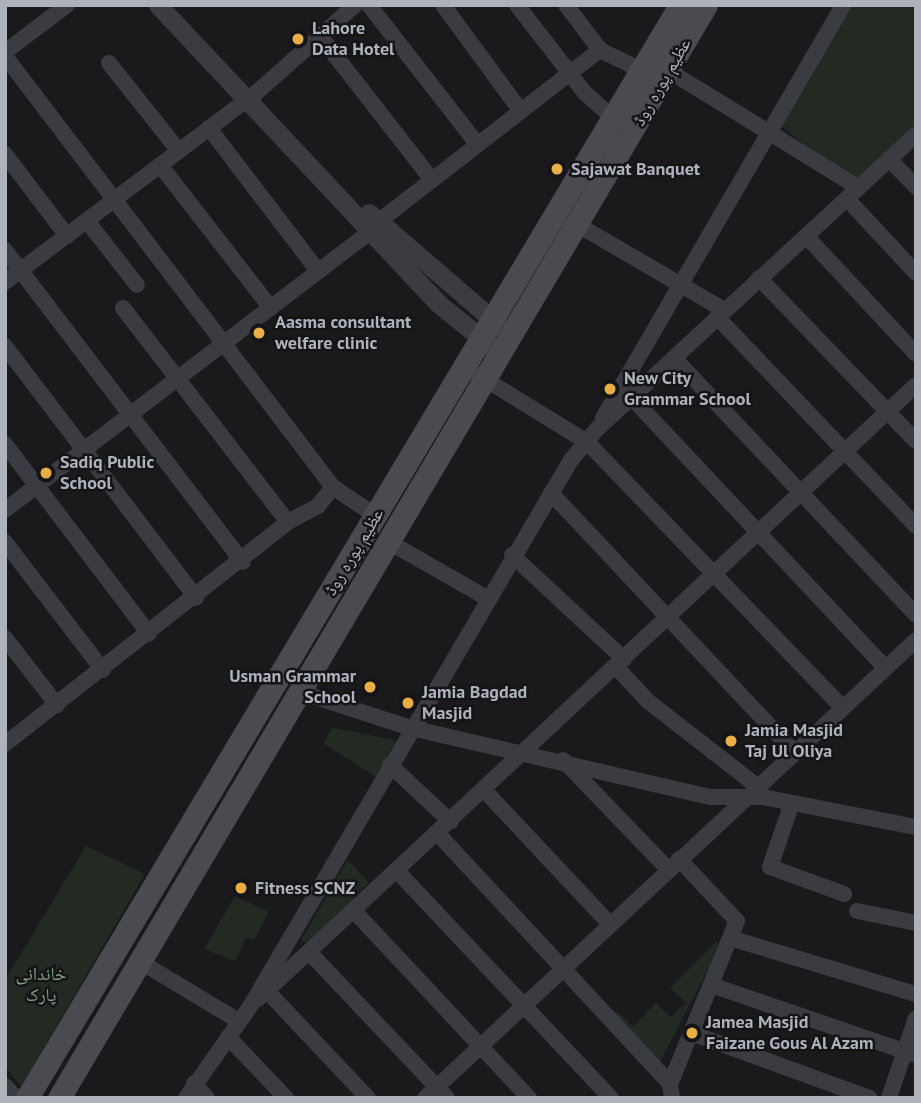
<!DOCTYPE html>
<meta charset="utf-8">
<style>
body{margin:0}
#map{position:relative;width:921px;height:1103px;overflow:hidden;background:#1a1a1c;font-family:"PT Sans","Noto Naskh Arabic",sans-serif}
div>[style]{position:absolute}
.green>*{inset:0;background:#222a23}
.minor>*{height:16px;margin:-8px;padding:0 8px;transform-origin:8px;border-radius:8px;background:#3b3c41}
.tertiary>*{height:19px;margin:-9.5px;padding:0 9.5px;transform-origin:9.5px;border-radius:9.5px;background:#3b3c41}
.secondary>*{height:23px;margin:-11.5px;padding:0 11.5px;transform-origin:11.5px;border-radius:11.5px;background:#494b51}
.dots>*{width:19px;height:19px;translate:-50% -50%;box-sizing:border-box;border:4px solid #151517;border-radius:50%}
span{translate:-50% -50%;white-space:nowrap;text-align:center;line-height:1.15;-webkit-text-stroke:5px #151517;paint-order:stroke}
.poi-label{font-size:18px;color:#adb2bb;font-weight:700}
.left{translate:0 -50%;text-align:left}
.right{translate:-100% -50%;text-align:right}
.street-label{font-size:18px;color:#adb2bb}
.park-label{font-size:18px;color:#85a487}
.frame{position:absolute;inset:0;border:7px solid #adb2bb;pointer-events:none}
</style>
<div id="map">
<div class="green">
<div style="clip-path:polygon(853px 5px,916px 5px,916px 127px,854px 185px,780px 125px)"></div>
<div style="clip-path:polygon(332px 728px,396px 740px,376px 777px,323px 743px)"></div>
<div style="clip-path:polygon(86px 846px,145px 874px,21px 1087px,5px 1066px,5px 980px)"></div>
<div style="clip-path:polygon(348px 860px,369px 882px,309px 944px,301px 940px)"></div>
<div style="clip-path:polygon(235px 896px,269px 912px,254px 940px,246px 937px,235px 961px,204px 949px)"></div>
<div style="clip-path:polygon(716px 942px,720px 947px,658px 1065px,611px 1017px,617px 1011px,633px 1027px,656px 1003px,671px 1017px,686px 1003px,670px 988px)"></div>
</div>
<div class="minor">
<div style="left:369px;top:5px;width:177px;rotate:52.1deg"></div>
<div style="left:443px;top:5px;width:132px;rotate:53.7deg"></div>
<div style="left:517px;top:5px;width:111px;rotate:52.3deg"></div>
<div style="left:585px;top:93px;width:38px;rotate:42deg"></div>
<div style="left:566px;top:5px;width:56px;rotate:52.9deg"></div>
<div style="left:320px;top:36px;width:182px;rotate:52.1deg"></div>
<div style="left:5px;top:52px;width:78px;rotate:-37.2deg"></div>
<div style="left:5px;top:56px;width:542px;rotate:52.73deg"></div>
<div style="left:333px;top:487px;width:52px;rotate:34deg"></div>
<div style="left:109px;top:63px;width:112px;rotate:51.5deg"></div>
<div style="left:669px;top:71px;width:223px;rotate:31.6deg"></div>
<div style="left:209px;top:128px;width:180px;rotate:52.7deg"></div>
<div style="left:5px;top:154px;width:103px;rotate:52.9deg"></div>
<div style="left:889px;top:159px;width:39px;rotate:46deg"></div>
<div style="left:160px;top:165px;width:181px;rotate:52.2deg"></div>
<div style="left:847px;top:199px;width:101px;rotate:47deg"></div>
<div style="left:87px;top:221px;width:81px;rotate:52deg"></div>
<div style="left:378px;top:222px;width:281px;rotate:-37.8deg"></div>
<div style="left:600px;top:50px;width:46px;rotate:26deg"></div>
<div style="left:578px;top:225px;width:169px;rotate:30.2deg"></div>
<div style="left:806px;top:236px;width:161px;rotate:47deg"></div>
<div style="left:5px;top:250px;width:392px;rotate:52.7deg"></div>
<div style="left:759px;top:278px;width:226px;rotate:46.1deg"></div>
<div style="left:5px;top:282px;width:314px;rotate:-37deg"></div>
<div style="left:256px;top:93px;width:132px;rotate:-41.6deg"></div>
<div style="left:123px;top:308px;width:270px;rotate:52.4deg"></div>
<div style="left:717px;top:317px;width:289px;rotate:46.4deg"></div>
<div style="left:5px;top:346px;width:316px;rotate:52.8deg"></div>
<div style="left:674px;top:358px;width:353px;rotate:46.7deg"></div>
<div style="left:465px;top:367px;width:143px;rotate:31.6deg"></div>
<div style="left:587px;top:442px;width:368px;rotate:46.1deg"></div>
<div style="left:632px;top:398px;width:369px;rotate:46.8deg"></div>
<div style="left:603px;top:418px;width:478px;rotate:-59.8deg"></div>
<div style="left:5px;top:444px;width:238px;rotate:52.8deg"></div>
<div style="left:551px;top:493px;width:355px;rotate:46.8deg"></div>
<div style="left:5px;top:510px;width:459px;rotate:-37.3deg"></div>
<div style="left:5px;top:542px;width:161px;rotate:52.6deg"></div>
<div style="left:389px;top:542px;width:111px;rotate:29.8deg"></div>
<div style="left:512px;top:555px;width:153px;rotate:42.9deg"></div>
<div style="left:5px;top:638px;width:85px;rotate:52.2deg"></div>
<div style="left:616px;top:667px;width:48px;rotate:46.7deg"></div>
<div style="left:649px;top:702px;width:137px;rotate:37.9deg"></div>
<div style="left:300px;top:692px;width:117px;rotate:18deg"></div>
<div style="left:411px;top:728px;width:308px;rotate:13deg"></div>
<div style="left:711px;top:797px;width:52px"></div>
<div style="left:763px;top:797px;width:156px;rotate:11.1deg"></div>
<div style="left:5px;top:744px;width:360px;rotate:-38.1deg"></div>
<div style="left:288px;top:522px;width:34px;rotate:-28deg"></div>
<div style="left:318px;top:506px;width:24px;rotate:-52deg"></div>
<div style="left:563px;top:760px;width:151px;rotate:46.1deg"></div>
<div style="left:390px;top:765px;width:83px;rotate:43.1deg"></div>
<div style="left:485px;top:791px;width:183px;rotate:46.8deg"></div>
<div style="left:792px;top:803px;width:68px;rotate:109deg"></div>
<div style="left:770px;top:867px;width:79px;rotate:20deg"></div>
<div style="left:438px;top:834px;width:341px;rotate:47.1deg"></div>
<div style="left:670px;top:1084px;width:14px;rotate:82deg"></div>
<div style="left:398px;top:872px;width:311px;rotate:46.7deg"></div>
<div style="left:857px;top:911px;width:60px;rotate:11.5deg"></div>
<div style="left:355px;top:912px;width:255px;rotate:46.9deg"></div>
<div style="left:730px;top:938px;width:194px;rotate:16.8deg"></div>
<div style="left:310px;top:953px;width:199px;rotate:46.6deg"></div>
<div style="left:139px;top:961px;width:117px;rotate:31deg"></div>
<div style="left:711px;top:985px;width:217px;rotate:18.9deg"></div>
<div style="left:268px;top:992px;width:146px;rotate:46.7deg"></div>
<div style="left:258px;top:999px;width:900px;rotate:-43.02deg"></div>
<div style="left:691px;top:1033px;width:190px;rotate:20deg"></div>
<div style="left:228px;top:1037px;width:84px;rotate:46.4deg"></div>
<div style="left:194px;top:1083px;width:20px;rotate:49deg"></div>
<div style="left:670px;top:1084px;width:176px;rotate:-67.7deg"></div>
<div style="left:737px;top:921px;width:85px;rotate:-133.1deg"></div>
<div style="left:5px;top:1086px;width:16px;rotate:47deg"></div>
<div style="left:186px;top:1098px;width:113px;rotate:-55deg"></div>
<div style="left:251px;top:1005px;width:632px;rotate:-59.58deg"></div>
<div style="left:571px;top:460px;width:40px;rotate:-50deg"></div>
<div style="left:597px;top:429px;width:434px;rotate:-42.7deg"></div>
<div style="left:425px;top:1098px;width:671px;rotate:-43.01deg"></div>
<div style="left:889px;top:1098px;width:84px;rotate:-71.4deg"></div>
</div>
<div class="tertiary">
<div style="left:158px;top:5px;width:410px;rotate:46.8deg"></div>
<div style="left:439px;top:304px;width:68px;rotate:39.1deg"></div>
<div style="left:369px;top:213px;width:176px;rotate:40.8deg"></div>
</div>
<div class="secondary">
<div style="left:27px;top:1098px;width:1273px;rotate:-59.14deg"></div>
<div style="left:59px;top:1098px;width:1270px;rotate:-59.38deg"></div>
</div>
<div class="dots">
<div style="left:298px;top:39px;background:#e9af45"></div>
<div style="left:557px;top:169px;background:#e9af45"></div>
<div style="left:259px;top:333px;background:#e9af45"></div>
<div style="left:610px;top:389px;background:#e9af45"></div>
<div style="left:46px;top:473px;background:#e9af45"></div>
<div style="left:370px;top:687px;background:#e9af45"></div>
<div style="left:408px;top:703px;background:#e9af45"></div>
<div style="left:731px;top:741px;background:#e9af45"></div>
<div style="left:241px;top:888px;background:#e9af45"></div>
<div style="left:692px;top:1033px;background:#e9af45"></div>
</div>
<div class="poi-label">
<span class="left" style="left:312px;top:39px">Lahore<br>Data Hotel</span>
<span class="left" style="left:571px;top:169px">Sajawat Banquet</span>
<span class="left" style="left:275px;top:333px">Aasma consultant<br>welfare clinic</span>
<span class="left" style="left:624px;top:389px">New City<br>Grammar School</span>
<span class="left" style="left:60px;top:473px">Sadiq Public<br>School</span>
<span class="right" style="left:356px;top:687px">Usman Grammar<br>School</span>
<span class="left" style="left:422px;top:703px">Jamia Bagdad<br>Masjid</span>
<span class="left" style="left:745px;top:741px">Jamia Masjid<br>Taj Ul Oliya</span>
<span class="left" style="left:255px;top:888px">Fitness SCNZ</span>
<span class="left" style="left:706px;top:1033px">Jamea Masjid<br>Faizane Gous Al Azam</span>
</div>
<div class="street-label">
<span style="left:662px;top:82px;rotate:-60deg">عظیم پورہ روڈ</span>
<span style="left:354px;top:552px;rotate:-59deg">عظیم پورہ روڈ</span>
</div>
<div class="park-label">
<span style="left:41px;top:985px">خاندانی<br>پارک</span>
</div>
<div class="frame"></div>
</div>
